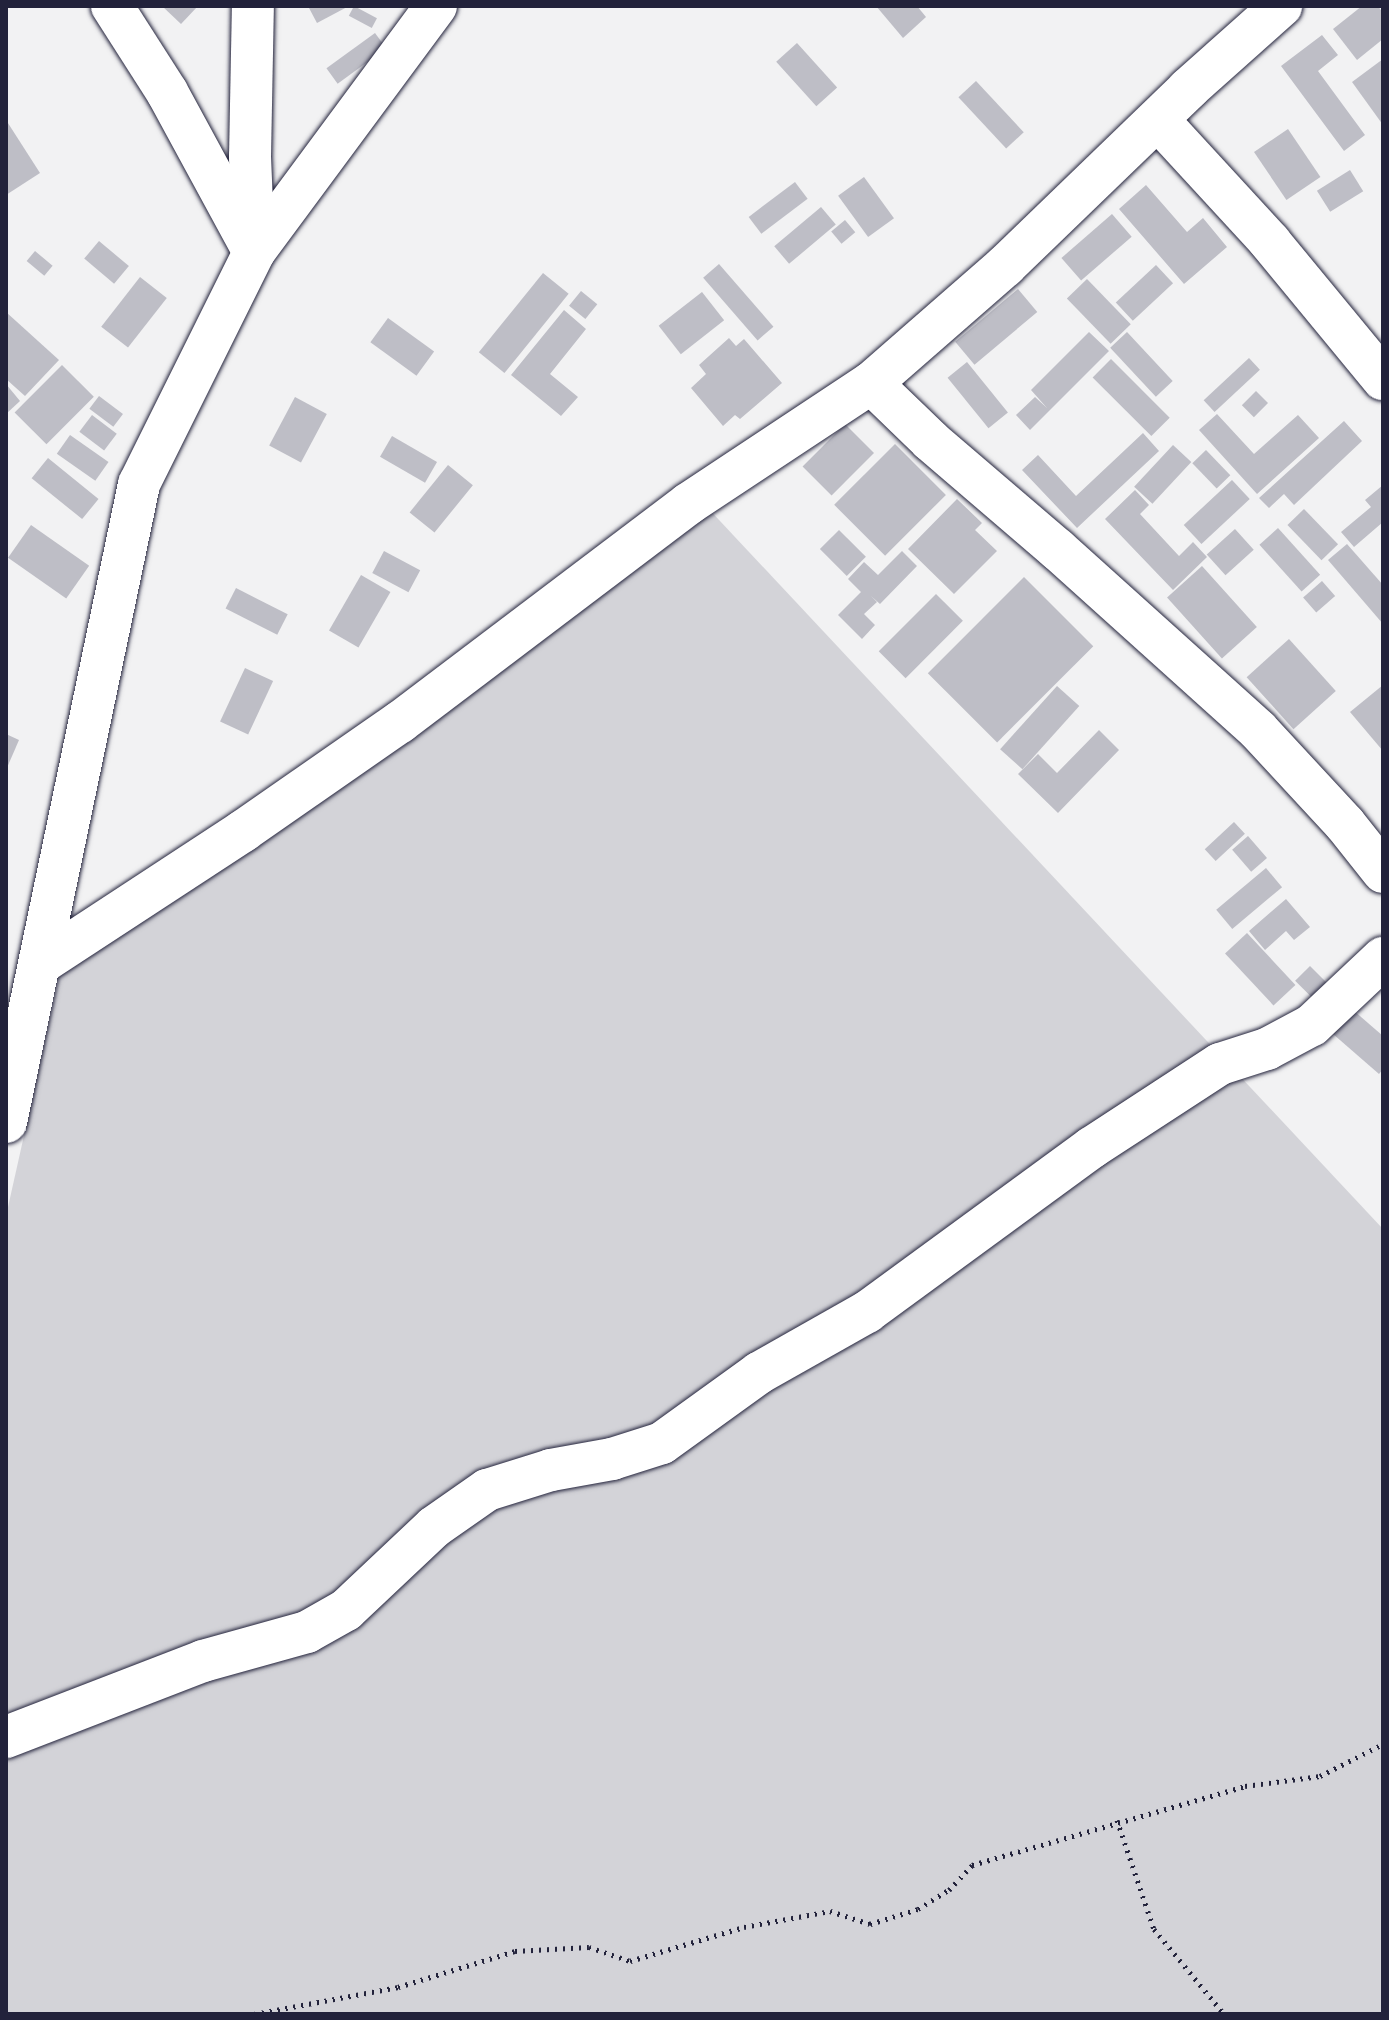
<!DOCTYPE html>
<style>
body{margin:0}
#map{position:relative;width:1389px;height:2020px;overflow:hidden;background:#f2f2f3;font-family:"Indie Flower",sans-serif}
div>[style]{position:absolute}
.green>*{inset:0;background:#d3d3d8}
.building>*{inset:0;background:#bebec6;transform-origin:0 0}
.path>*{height:5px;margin-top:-2.5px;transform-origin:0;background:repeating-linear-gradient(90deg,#22223b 0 2px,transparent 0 8px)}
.roads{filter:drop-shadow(0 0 2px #22223b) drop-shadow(0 0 2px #22223b)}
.minor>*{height:42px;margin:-21px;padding:0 21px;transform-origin:21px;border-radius:21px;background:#fff}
span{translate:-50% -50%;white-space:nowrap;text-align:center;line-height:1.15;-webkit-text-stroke:7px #fff;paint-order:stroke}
.frame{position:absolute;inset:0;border:8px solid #22223b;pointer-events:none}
</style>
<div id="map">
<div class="green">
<div style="clip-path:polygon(705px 505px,1383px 1229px,1383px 2014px,6px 2014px,6px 1216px,61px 970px)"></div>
</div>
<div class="building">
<div style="clip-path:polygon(162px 6px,198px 6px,181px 24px)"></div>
<div style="clip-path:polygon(312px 6px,349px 6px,317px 23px,309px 8px)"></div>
<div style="left:354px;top:6px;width:26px;height:11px;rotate:28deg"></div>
<div style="clip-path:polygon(876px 6px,917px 6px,926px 17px,903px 38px)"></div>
<div style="clip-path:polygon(1362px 6px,1378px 6px,1383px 13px,1383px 39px,1357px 60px,1333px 29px)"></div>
<div style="left:375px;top:33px;width:19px;height:60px;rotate:54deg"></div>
<div style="clip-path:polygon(1322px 35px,1338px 55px,1318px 71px,1365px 135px,1344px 151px,1281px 66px)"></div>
<div style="left:797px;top:43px;width:60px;height:28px;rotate:48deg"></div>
<div style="clip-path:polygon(1383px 59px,1383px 125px,1352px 82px)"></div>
<div style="left:976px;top:81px;width:70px;height:24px;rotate:47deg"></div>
<div style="clip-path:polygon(6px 120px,40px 173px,6px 195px)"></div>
<div style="left:1288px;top:129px;width:58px;height:41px;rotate:56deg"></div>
<div style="left:1350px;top:170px;width:25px;height:39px;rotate:58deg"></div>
<div style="left:864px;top:177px;width:51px;height:32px;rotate:54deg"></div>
<div style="left:795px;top:182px;width:21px;height:58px;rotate:53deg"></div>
<div style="clip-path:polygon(1146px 185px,1187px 232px,1203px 218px,1227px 247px,1184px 284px,1119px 209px)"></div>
<div style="left:821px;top:207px;width:23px;height:61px;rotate:50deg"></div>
<div style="left:1112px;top:214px;width:30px;height:67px;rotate:49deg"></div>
<div style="left:845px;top:220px;width:16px;height:18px;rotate:50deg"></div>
<div style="left:99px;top:241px;width:39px;height:23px;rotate:40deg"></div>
<div style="left:35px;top:251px;width:23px;height:13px;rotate:40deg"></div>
<div style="left:719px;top:264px;width:83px;height:21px;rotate:49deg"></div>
<div style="left:1156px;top:265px;width:25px;height:55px;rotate:47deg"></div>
<div style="left:543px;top:273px;width:33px;height:102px;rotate:39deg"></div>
<div style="left:140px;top:277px;width:34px;height:63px;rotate:38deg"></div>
<div style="left:1087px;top:279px;width:63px;height:28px;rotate:46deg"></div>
<div style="left:1018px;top:289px;width:30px;height:82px;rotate:50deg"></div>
<div style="left:581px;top:291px;width:21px;height:19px;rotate:39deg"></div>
<div style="left:702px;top:292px;width:36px;height:55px;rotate:52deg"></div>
<div style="clip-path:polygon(564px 310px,586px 329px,550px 374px,578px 397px,561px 416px,511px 375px)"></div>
<div style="clip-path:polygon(6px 312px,59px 360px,25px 396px,6px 379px)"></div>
<div style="left:388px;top:318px;width:57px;height:30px;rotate:36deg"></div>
<div style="clip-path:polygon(1089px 332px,1109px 351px,1030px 430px,1016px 415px,1035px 397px,1047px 408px,1031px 390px)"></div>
<div style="left:1127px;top:332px;width:67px;height:23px;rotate:47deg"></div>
<div style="clip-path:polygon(729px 338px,736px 346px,744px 339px,782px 383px,740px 419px,735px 415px,723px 426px,691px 388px,706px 374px,699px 365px)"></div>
<div style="left:1249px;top:358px;width:16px;height:62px;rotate:47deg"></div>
<div style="left:1111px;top:359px;width:83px;height:26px;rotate:45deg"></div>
<div style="left:967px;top:362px;width:65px;height:25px;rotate:51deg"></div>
<div style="left:62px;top:365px;width:45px;height:67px;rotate:45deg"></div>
<div style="clip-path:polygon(6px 384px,20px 401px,6px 414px)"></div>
<div style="left:1256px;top:391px;width:17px;height:20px;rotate:45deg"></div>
<div style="left:99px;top:396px;width:30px;height:16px;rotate:37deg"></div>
<div style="left:295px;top:397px;width:36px;height:55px;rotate:28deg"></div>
<div style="clip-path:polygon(1217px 414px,1254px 454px,1298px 415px,1319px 438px,1257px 494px,1199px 430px)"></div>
<div style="left:92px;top:415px;width:31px;height:21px;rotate:37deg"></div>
<div style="clip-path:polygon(1344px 421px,1362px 441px,1294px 505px,1284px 494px,1269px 508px,1259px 498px)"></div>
<div style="left:845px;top:424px;width:41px;height:60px;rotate:45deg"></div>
<div style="clip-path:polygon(1143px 433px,1159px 451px,1077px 528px,1022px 470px,1038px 455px,1076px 496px)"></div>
<div style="left:70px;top:435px;width:47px;height:23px;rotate:35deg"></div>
<div style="left:392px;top:436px;width:52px;height:24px;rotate:30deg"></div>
<div style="left:895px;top:444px;width:72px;height:86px;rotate:45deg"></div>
<div style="left:1173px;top:445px;width:25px;height:57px;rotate:43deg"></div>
<div style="left:1206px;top:450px;width:35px;height:19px;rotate:46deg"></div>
<div style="left:48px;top:458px;width:65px;height:26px;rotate:39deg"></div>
<div style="left:448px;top:465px;width:32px;height:61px;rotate:39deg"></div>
<div style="left:1232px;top:480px;width:26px;height:66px;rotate:47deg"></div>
<div style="clip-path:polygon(1383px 485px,1383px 522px,1354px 547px,1341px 532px,1371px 507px,1365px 500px)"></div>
<div style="clip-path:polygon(1135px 490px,1149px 505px,1140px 514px,1179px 556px,1193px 542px,1207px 557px,1173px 590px,1105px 519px)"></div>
<div style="clip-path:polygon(957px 499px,982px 523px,975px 530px,997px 551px,954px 594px,908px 549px)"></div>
<div style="left:1304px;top:509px;width:49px;height:23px;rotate:46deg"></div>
<div style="left:31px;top:525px;width:71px;height:40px;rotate:35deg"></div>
<div style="left:1278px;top:528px;width:63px;height:25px;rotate:48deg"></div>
<div style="left:1235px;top:529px;width:28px;height:38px;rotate:48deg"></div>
<div style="left:839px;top:530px;width:38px;height:27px;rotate:45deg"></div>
<div style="clip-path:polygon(1347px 544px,1383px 585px,1383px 624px,1328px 560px)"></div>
<div style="left:384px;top:551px;width:41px;height:25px;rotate:28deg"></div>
<div style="clip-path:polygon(902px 551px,917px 566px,880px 604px,871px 596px,877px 602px,864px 614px,875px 625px,862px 639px,838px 615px,861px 592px,848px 579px,864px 562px,878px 575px)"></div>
<div style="left:1202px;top:566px;width:82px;height:47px;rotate:48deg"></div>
<div style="left:361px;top:575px;width:34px;height:64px;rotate:30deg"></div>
<div style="left:1024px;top:577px;width:98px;height:136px;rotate:45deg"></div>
<div style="left:1322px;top:581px;width:20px;height:25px;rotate:49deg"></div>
<div style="left:236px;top:588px;width:58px;height:23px;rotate:27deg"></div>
<div style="left:936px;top:594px;width:38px;height:81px;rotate:45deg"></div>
<div style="left:1289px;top:639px;width:70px;height:57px;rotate:48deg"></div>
<div style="left:245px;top:668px;width:31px;height:59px;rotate:25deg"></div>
<div style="clip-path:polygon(1383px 685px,1383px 751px,1350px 712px)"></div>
<div style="left:1057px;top:686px;width:30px;height:85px;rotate:42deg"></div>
<div style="clip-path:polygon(1099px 730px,1119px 750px,1058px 813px,1018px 774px,1038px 754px,1057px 773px)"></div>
<div style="clip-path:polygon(6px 734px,19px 740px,6px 770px)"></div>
<div style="left:1234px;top:822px;width:16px;height:40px;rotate:47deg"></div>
<div style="left:1248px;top:836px;width:29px;height:21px;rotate:49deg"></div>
<div style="left:1266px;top:868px;width:25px;height:65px;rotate:50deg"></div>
<div style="clip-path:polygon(1286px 899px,1310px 927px,1294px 940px,1286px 931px,1265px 950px,1249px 931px)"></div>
<div style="left:1247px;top:933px;width:71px;height:30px;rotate:47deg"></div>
<div style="left:1310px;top:966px;width:23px;height:21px;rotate:45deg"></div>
<div style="clip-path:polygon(1353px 1010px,1383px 1036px,1383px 1069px,1379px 1074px,1333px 1034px)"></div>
</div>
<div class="path">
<div style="left:1117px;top:1820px;width:115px;rotate:71.3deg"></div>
<div style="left:1154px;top:1929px;width:110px;rotate:50.5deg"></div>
<div style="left:254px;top:2014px;width:147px;rotate:-10.6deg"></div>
<div style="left:398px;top:1987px;width:122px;rotate:-17.1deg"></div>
<div style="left:515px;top:1951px;width:74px;rotate:-3.1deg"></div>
<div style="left:589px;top:1947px;width:43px;rotate:18.9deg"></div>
<div style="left:630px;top:1961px;width:119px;rotate:-16.6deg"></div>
<div style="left:744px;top:1927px;width:87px;rotate:-10.5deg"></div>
<div style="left:830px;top:1911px;width:42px;rotate:18deg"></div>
<div style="left:870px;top:1924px;width:50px;rotate:-17.4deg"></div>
<div style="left:918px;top:1909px;width:36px;rotate:-32deg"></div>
<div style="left:949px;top:1890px;width:34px;rotate:-47deg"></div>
<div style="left:972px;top:1865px;width:284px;rotate:-16.1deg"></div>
<div style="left:1245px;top:1786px;width:76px;rotate:-7.6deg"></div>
<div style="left:1320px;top:1776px;width:71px;rotate:-26.9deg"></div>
</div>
<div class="roads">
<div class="minor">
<div style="left:112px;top:6px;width:102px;rotate:57.4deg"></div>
<div style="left:167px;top:92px;width:182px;rotate:61.5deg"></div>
<div style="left:254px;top:252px;width:306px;rotate:-53.5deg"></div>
<div style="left:1158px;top:120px;width:166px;rotate:47.4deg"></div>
<div style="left:1270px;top:242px;width:178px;rotate:50.5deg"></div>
<div style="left:871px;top:383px;width:178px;rotate:-41.1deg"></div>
<div style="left:1005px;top:266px;width:255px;rotate:-44deg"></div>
<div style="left:1188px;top:89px;width:125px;rotate:-41.7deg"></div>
<div style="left:40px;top:964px;width:243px;rotate:-33.2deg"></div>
<div style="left:243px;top:831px;width:191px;rotate:-34.8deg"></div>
<div style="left:400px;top:722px;width:361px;rotate:-37.1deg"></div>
<div style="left:688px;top:504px;width:219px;rotate:-33.5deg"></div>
<div style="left:871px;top:383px;width:83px;rotate:44deg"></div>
<div style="left:931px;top:441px;width:166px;rotate:40.6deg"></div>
<div style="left:1057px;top:549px;width:270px;rotate:42deg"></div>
<div style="left:1258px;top:730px;width:128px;rotate:47.2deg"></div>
<div style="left:1345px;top:824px;width:61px;rotate:51.6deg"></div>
<div style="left:6px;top:1122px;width:652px;rotate:-78.22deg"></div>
<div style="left:139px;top:484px;width:259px;rotate:-63.6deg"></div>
<div style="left:254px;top:252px;width:95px;rotate:-92.4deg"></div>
<div style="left:250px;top:157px;width:151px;rotate:-88.9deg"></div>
<div style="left:6px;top:1737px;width:211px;rotate:-21.1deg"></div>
<div style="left:203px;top:1661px;width:108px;rotate:-15.6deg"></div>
<div style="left:307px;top:1632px;width:45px;rotate:-29.4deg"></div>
<div style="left:346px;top:1610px;width:121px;rotate:-43.3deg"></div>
<div style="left:434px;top:1527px;width:65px;rotate:-34.9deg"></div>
<div style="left:487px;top:1490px;width:67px;rotate:-17.4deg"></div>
<div style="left:551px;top:1470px;width:62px;rotate:-10.2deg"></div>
<div style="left:612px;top:1459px;width:52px;rotate:-17.7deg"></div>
<div style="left:662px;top:1443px;width:120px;rotate:-35.8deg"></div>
<div style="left:759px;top:1373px;width:124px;rotate:-29.5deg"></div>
<div style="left:867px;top:1312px;width:278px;rotate:-36.2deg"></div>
<div style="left:1091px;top:1148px;width:154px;rotate:-33.1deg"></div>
<div style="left:1220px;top:1064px;width:49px;rotate:-17.7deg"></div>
<div style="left:1267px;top:1049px;width:51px;rotate:-28.1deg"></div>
<div style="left:1312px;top:1025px;width:98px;rotate:-43.3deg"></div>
</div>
</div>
<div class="frame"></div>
</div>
